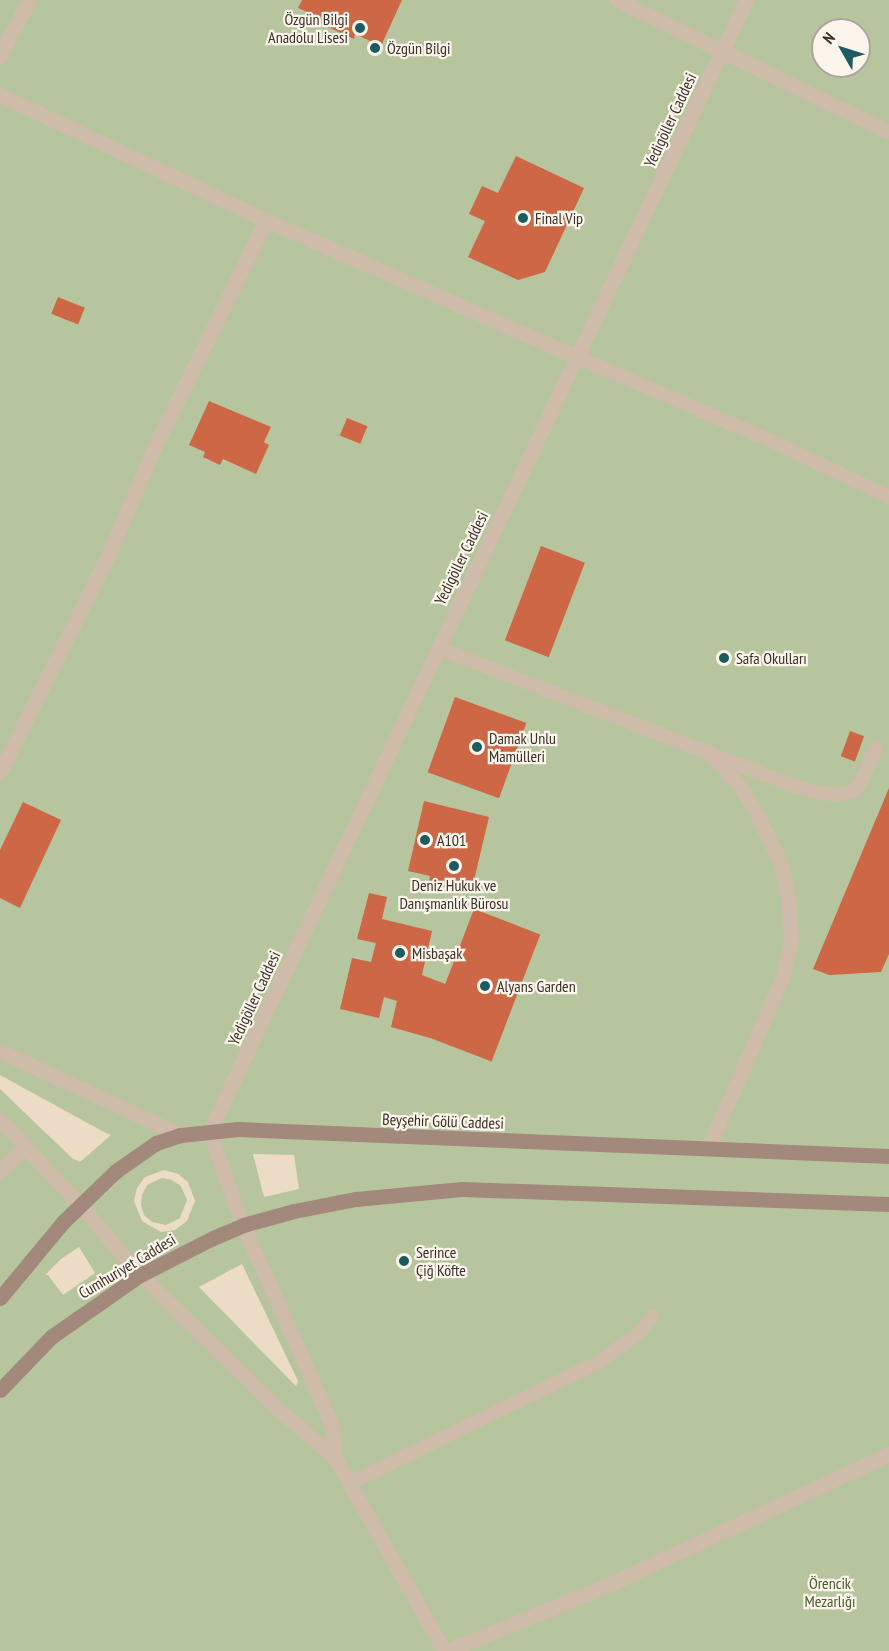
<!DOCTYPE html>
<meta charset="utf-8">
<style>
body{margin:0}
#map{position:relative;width:889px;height:1651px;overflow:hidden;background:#f4ebdf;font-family:"PT Sans Narrow",sans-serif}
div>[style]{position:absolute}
.green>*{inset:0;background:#b7c59e}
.plaza>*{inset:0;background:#eddcc5}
.building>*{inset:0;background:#cd6745;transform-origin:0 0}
.service>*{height:14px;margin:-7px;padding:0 7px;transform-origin:7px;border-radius:7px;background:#cebbaa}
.minor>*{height:15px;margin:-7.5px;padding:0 7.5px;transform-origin:7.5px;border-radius:7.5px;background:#cebbaa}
.tertiary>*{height:15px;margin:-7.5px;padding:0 7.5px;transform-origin:7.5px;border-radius:7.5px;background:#cebbaa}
.secondary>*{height:15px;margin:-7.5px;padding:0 7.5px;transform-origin:7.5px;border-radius:7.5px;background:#a2897b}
.dots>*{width:16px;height:16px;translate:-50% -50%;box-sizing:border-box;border:3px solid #fbf5ec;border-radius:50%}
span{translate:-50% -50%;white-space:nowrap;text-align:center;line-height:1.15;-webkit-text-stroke:4.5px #fbf5ec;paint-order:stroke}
.poi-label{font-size:16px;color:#3b2f2a}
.right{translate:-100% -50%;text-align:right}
.left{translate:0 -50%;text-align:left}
.street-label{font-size:16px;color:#3b2f2a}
.park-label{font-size:16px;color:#495b2c}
.north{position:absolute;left:811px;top:18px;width:60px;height:60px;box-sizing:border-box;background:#fbf5ec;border:2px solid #aea69e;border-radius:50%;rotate:309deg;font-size:16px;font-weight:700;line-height:24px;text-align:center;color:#3b2f2a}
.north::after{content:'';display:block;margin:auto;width:21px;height:27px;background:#1c5b60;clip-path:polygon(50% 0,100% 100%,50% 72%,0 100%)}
</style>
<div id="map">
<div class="green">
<div style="clip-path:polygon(evenodd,0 0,889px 0,889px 1651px,0 1651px,0 0,823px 30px,859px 30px,859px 66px,823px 66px,823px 30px)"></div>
</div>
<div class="plaza">
<div style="clip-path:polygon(0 1075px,102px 1131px,111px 1135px,80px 1162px,72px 1158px,0 1089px)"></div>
<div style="clip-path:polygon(253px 1154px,294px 1155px,299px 1189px,264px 1197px)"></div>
<div style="clip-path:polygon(evenodd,164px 1170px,178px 1174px,188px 1182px,195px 1201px,187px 1221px,175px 1230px,161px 1232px,142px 1221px,134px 1201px,137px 1188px,145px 1177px,164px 1170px,162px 1178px,172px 1180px,181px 1186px,187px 1200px,180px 1218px,166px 1225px,152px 1222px,144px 1215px,141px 1205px,142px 1195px,147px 1185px,162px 1178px)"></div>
<div style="clip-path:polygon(79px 1247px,95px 1273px,63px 1295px,48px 1275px,45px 1275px,61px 1259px)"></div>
<div style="clip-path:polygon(242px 1264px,298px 1381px,296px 1386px,199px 1287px)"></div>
</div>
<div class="building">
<div style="clip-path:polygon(302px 0,402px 0,381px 46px,355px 34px,354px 39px,317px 22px,319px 17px,298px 8px)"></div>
<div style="clip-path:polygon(516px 156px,584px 188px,545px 272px,518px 280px,468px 257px,485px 221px,469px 214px,482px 186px,498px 193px)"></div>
<div style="left:58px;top:297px;width:29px;height:18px;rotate:22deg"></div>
<div style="clip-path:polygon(209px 401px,271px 427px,264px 442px,269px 445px,256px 474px,223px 459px,220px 465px,203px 457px,205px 452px,189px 445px)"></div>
<div style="left:347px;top:418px;width:22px;height:19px;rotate:22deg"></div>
<div style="left:541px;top:546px;width:47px;height:101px;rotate:21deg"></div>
<div style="left:455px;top:697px;width:76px;height:80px;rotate:20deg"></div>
<div style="left:850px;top:731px;width:15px;height:27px;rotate:20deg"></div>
<div style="clip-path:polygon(889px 788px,889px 954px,881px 972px,829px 975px,813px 969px)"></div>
<div style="clip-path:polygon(424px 801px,489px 817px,471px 893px,429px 883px,430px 876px,408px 871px)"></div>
<div style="clip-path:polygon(23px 802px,61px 820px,20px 908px,0 898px,0 850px)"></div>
<div style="clip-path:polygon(369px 893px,387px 897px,382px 919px,432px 931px,422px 975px,448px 985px,430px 1038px,391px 1027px,397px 1001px,384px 997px,379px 1018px,340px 1009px,352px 958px,371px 962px,376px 943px,357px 939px)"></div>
<div style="left:474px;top:909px;width:71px;height:136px;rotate:21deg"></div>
</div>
<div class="service">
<div style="left:577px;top:357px;width:221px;rotate:23.4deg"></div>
<div style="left:780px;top:445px;width:121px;rotate:25.5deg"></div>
<div style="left:438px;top:648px;width:375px;rotate:21.2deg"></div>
<div style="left:788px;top:784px;width:32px;rotate:16deg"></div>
<div style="left:819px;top:793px;width:18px;rotate:6deg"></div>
<div style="left:837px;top:795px;width:17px;rotate:-13deg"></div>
<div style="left:854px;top:791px;width:9px;rotate:-49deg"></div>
<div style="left:860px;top:784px;width:40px;rotate:-66.6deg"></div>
<div style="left:350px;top:1483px;width:275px;rotate:-25.9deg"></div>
<div style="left:597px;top:1363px;width:50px;rotate:-35.3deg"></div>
<div style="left:638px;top:1334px;width:23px;rotate:-50deg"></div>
</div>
<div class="minor">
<div style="left:617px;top:0;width:302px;rotate:25.9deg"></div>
<div style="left:0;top:56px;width:63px;rotate:-62.6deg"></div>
<div style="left:0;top:95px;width:294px;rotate:25.2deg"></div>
<div style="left:266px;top:220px;width:340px;rotate:23.8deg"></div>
<div style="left:0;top:772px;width:242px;rotate:-63.5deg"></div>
<div style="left:108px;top:555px;width:116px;rotate:-66.7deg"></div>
<div style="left:154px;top:448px;width:254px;rotate:-63.8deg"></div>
<div style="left:708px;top:1148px;width:188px;rotate:-66.4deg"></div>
<div style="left:783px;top:976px;width:37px;rotate:-77deg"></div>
<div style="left:791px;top:940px;width:44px;rotate:-93.9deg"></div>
<div style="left:788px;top:896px;width:35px;rotate:-103deg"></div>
<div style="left:780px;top:862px;width:53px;rotate:-115.6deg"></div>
<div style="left:757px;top:814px;width:32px;rotate:-122deg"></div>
<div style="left:740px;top:787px;width:47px;rotate:-132.4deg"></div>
<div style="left:0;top:1172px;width:36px;rotate:-46deg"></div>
<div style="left:243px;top:1225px;width:217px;rotate:66deg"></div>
<div style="left:331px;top:1423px;width:35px;rotate:83deg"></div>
<div style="left:140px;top:1275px;width:195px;rotate:44.2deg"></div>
<div style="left:280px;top:1411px;width:72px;rotate:40.5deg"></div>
<div style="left:335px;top:1458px;width:222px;rotate:60.5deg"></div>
<div style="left:447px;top:1651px;width:176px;rotate:-22.3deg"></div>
<div style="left:610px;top:1584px;width:308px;rotate:-25deg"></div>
</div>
<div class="tertiary">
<div style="left:0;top:1051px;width:200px;rotate:24.9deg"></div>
<div style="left:0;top:1120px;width:117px;rotate:46.7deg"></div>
<div style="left:80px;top:1205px;width:92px;rotate:49.4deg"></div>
<div style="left:243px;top:1225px;width:99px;rotate:-110.1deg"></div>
<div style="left:209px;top:1132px;width:1253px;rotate:-64.62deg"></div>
</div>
<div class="secondary">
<div style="left:0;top:1298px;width:99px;rotate:-50.3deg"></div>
<div style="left:63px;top:1222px;width:74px;rotate:-43.9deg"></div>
<div style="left:116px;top:1171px;width:49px;rotate:-35deg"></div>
<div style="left:156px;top:1143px;width:26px;rotate:-18deg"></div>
<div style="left:181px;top:1135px;width:57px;rotate:-6deg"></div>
<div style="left:238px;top:1129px;width:652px;rotate:2.37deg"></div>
<div style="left:0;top:1390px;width:74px;rotate:-46.1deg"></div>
<div style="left:51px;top:1337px;width:108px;rotate:-34.9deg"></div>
<div style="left:140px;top:1275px;width:82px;rotate:-26.9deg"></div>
<div style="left:213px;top:1238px;width:33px;rotate:-23deg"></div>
<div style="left:243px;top:1225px;width:53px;rotate:-15.4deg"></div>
<div style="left:294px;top:1211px;width:63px;rotate:-11deg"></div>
<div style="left:356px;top:1199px;width:106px;rotate:-5.4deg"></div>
<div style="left:462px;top:1189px;width:427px;rotate:2deg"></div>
</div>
<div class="dots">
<div style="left:360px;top:28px;background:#1c5b60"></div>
<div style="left:375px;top:48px;background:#1c5b60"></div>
<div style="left:523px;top:218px;background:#1c5b60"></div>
<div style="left:724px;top:658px;background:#1c5b60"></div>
<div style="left:477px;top:747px;background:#1c5b60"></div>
<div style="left:425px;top:840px;background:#1c5b60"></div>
<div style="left:454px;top:866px;background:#1c5b60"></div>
<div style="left:400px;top:953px;background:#1c5b60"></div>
<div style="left:485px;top:986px;background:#1c5b60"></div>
<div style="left:404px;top:1261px;background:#1c5b60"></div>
</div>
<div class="poi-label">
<span class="right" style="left:348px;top:28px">Özgün Bilgi<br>Anadolu Lisesi</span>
<span class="left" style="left:387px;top:48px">Özgün Bilgi</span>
<span class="left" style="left:535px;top:218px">Final Vip</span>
<span class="left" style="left:736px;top:658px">Safa Okulları</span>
<span class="left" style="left:489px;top:747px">Damak Unlu<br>Mamülleri</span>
<span class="left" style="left:437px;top:840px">A101</span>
<span style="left:454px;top:894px">Deniz Hukuk ve<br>Danışmanlık Bürosu</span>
<span class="left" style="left:412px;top:953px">Misbaşak</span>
<span class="left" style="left:497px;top:986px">Alyans Garden</span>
<span class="left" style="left:416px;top:1261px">Serince<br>Çiğ Köfte</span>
</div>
<div class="street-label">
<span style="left:670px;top:120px;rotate:-65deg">Yedigöller Caddesi</span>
<span style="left:461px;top:558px;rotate:-64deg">Yedigöller Caddesi</span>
<span style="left:254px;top:998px;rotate:-65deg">Yedigöller Caddesi</span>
<span style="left:443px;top:1121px;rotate:2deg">Beyşehir Gölü Caddesi</span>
<span style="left:127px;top:1266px;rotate:-31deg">Cumhuriyet Caddesi</span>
</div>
<div class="park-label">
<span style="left:830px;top:1592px">Örencik<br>Mezarlığı</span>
</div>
<div class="north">N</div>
</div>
